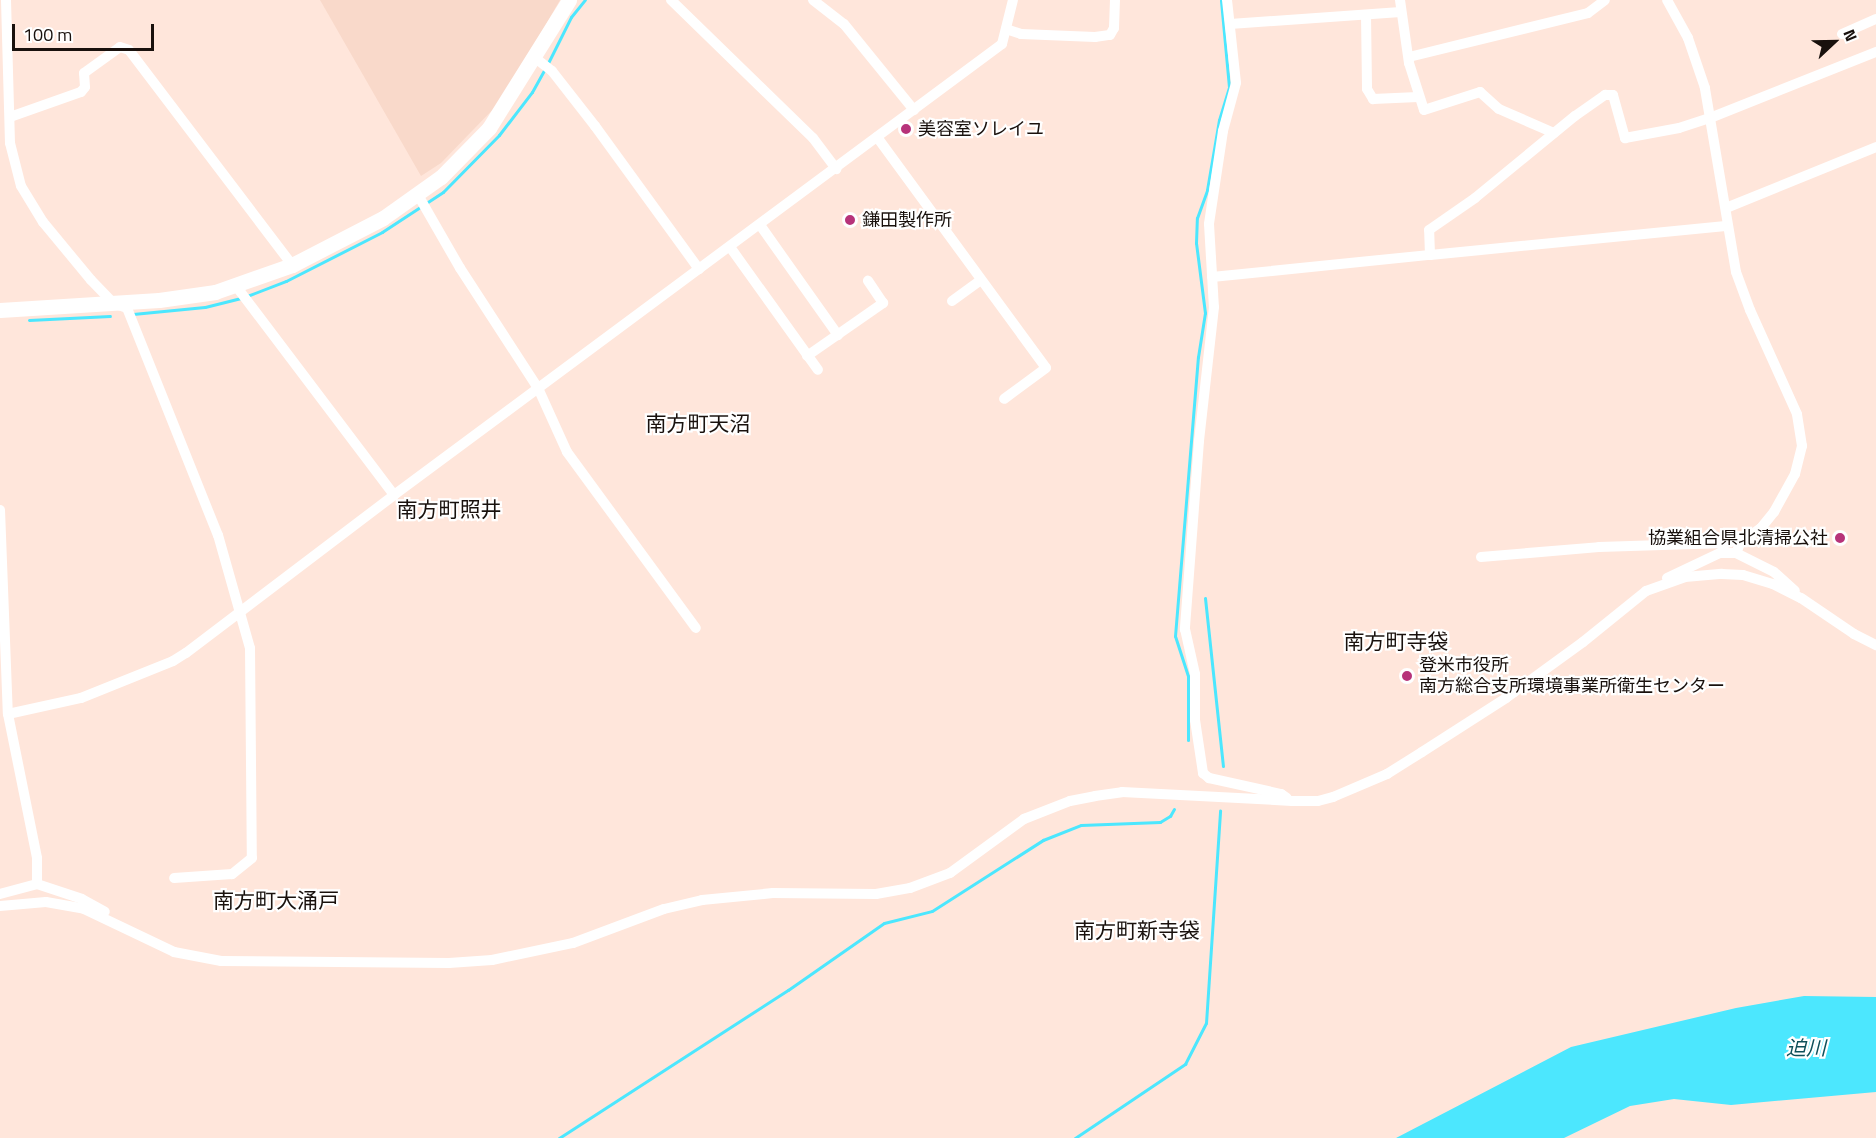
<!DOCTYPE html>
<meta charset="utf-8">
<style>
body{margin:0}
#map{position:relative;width:1876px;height:1138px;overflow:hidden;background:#ffe6db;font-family:"Titillium Web","Noto Sans JP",sans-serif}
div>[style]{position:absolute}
.built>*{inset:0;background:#f9d9ca}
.water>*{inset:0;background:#4ce7fe}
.stream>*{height:3px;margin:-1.5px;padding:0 1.5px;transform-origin:1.5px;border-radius:1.5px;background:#4ce7fe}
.street>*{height:10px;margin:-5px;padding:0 5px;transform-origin:5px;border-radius:5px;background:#fff}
.secondary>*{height:15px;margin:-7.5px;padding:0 7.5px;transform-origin:7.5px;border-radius:7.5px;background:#fff}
.dots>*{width:16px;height:16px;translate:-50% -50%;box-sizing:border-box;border:3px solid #fff;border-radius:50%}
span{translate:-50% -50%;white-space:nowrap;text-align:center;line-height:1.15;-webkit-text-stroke:4.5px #fff;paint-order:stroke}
.poi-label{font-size:18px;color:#19110d}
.left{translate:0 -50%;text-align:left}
.right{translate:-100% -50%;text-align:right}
.water-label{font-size:20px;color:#0e505a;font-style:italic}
.quarter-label{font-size:21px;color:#19110d}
.north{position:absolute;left:1804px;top:12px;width:60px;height:60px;-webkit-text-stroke:4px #fff;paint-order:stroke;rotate:68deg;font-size:16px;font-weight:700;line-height:24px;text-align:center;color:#19110d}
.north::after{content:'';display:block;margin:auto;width:21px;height:27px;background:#19110d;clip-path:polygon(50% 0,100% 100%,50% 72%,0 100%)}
.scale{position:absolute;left:12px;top:24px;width:142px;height:27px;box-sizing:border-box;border:3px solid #19110d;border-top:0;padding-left:8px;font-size:18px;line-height:21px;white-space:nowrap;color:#19110d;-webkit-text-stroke:4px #fff;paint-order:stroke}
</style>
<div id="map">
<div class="built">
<div style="clip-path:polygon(320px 0,560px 0,503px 99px,441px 163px,421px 176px)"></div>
</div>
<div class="water">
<div style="clip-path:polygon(1804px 996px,1876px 997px,1876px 1092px,1731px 1105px,1674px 1099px,1630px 1106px,1564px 1138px,1396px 1138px,1571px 1047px,1736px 1008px)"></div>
</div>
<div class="stream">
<div style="left:548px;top:63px;width:51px;rotate:-63.4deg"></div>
<div style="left:571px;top:17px;width:22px;rotate:-51deg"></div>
<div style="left:247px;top:296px;width:42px;rotate:-21deg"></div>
<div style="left:286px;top:281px;width:108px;rotate:-27deg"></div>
<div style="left:382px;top:232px;width:73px;rotate:-33.3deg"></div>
<div style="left:443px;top:192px;width:80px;rotate:-45.5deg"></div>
<div style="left:499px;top:135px;width:54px;rotate:-52.5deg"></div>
<div style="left:532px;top:92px;width:26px;rotate:-61deg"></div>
<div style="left:133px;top:314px;width:72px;rotate:-5.6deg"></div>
<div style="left:205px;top:307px;width:37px;rotate:-14deg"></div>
<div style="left:29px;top:320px;width:81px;rotate:-2.8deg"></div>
<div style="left:1205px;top:598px;width:169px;rotate:83.9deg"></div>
<div style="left:1188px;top:740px;width:64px;rotate:-90deg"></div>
<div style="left:1188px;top:676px;width:42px;rotate:-108deg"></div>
<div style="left:1175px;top:636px;width:280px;rotate:-85.3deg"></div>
<div style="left:1198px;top:357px;width:45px;rotate:-81deg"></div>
<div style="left:1205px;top:313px;width:71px;rotate:-97.3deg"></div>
<div style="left:1196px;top:243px;width:25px;rotate:-88deg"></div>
<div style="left:1197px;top:218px;width:30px;rotate:-70deg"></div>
<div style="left:1207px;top:190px;width:71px;rotate:-80.3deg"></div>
<div style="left:1219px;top:120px;width:34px;rotate:-73deg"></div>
<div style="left:1229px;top:87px;width:87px;rotate:-95.3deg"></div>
<div style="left:559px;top:1138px;width:273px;rotate:-32.9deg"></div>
<div style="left:788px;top:990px;width:117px;rotate:-34.9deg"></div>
<div style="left:884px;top:923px;width:49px;rotate:-14deg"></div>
<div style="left:932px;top:911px;width:132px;rotate:-32.6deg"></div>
<div style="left:1043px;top:840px;width:41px;rotate:-21.5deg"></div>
<div style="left:1081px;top:825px;width:79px;rotate:-2.2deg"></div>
<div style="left:1160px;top:822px;width:12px;rotate:-31deg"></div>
<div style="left:1170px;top:816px;width:8px;rotate:-60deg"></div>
<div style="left:1075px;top:1138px;width:133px;rotate:-33.9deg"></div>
<div style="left:1185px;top:1064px;width:46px;rotate:-62.9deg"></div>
<div style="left:1206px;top:1023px;width:213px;rotate:-86.2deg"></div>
</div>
<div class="street">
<div style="left:6px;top:0;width:143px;rotate:88.4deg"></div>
<div style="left:10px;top:143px;width:44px;rotate:75.7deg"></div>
<div style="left:21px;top:186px;width:42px;rotate:58.6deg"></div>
<div style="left:43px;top:222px;width:75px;rotate:50.4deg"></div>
<div style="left:91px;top:280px;width:32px;rotate:46deg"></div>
<div style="left:113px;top:303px;width:15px;rotate:20deg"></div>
<div style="left:127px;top:308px;width:245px;rotate:68.2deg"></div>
<div style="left:218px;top:535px;width:117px;rotate:74.2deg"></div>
<div style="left:250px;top:648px;width:210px;rotate:89.5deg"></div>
<div style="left:252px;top:858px;width:26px;rotate:141deg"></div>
<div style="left:232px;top:874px;width:58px;rotate:176.1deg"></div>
<div style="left:671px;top:0;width:198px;rotate:44.2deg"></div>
<div style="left:813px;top:138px;width:39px;rotate:53deg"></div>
<div style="left:813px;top:0;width:39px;rotate:38deg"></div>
<div style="left:844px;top:24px;width:111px;rotate:50.9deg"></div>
<div style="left:1227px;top:0;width:83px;rotate:83.8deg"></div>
<div style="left:1236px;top:83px;width:50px;rotate:105.2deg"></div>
<div style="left:1223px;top:131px;width:94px;rotate:98.6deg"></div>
<div style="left:1209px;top:224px;width:83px;rotate:86.6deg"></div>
<div style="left:1214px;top:307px;width:135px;rotate:96.4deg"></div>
<div style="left:1199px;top:441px;width:189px;rotate:94.3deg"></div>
<div style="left:1185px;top:629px;width:46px;rotate:77.5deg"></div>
<div style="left:1195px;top:674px;width:46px;rotate:90deg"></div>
<div style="left:1195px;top:720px;width:54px;rotate:81.4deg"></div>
<div style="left:1203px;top:773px;width:8px;rotate:40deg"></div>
<div style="left:1209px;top:778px;width:74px;rotate:12.5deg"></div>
<div style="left:1281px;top:794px;width:7px;rotate:34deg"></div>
<div style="left:1400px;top:0;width:64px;rotate:81.9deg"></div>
<div style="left:1409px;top:63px;width:49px;rotate:72.3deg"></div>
<div style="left:1424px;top:110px;width:59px;rotate:-17.8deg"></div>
<div style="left:1480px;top:92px;width:25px;rotate:42deg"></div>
<div style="left:1499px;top:109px;width:60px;rotate:23.6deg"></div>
<div style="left:1366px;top:15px;width:74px;rotate:89.2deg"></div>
<div style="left:1367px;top:89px;width:12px;rotate:59deg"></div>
<div style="left:1373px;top:99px;width:45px;rotate:-2.5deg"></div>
<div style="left:1230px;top:24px;width:171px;rotate:-4deg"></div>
<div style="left:1006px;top:29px;width:16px;rotate:18deg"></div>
<div style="left:1021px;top:34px;width:74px;rotate:2.3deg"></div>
<div style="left:1095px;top:37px;width:15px;rotate:-8deg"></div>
<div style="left:1110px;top:35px;width:8px;rotate:-60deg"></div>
<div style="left:1114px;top:28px;width:28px;rotate:-88deg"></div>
<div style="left:1842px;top:34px;width:37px;rotate:-24deg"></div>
<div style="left:534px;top:57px;width:23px;rotate:38deg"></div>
<div style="left:552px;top:71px;width:70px;rotate:52deg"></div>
<div style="left:595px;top:126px;width:177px;rotate:54deg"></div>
<div style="left:1409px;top:57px;width:184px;rotate:-13.8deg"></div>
<div style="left:1588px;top:13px;width:21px;rotate:-37deg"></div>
<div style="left:10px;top:117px;width:75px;rotate:-19.4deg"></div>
<div style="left:81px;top:92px;width:6px;rotate:-51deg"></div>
<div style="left:85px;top:87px;width:14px;rotate:-94deg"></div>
<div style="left:84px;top:73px;width:44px;rotate:-35.8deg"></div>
<div style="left:120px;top:47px;width:9px;rotate:18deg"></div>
<div style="left:129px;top:50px;width:270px;rotate:52.8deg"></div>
<div style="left:877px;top:137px;width:286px;rotate:53.8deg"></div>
<div style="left:1046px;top:368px;width:52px;rotate:143.6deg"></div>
<div style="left:418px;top:195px;width:84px;rotate:60.1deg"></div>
<div style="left:460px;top:268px;width:143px;rotate:57deg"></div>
<div style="left:538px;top:388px;width:70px;rotate:65.6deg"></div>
<div style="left:567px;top:452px;width:218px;rotate:53.8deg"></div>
<div style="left:1726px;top:208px;width:162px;rotate:-22.1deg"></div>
<div style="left:760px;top:225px;width:135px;rotate:54.7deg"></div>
<div style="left:730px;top:247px;width:151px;rotate:54.4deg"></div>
<div style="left:1430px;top:255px;width:297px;rotate:-5.6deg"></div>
<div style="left:1212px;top:277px;width:219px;rotate:-5.8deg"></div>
<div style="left:1430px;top:255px;width:25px;rotate:-92deg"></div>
<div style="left:1429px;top:230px;width:56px;rotate:-34.8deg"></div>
<div style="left:1475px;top:198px;width:129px;rotate:-39.4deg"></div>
<div style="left:1575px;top:116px;width:37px;rotate:-35deg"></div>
<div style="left:1605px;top:95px;width:8px"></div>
<div style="left:1613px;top:95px;width:45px;rotate:74.4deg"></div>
<div style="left:1625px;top:138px;width:55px;rotate:-10.5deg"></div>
<div style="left:1679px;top:128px;width:33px;rotate:-18deg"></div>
<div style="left:1710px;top:118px;width:179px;rotate:-21.7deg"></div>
<div style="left:236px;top:286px;width:262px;rotate:52.9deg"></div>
<div style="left:952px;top:301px;width:34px;rotate:-36deg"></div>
<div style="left:807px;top:356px;width:93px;rotate:-34.9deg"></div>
<div style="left:883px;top:303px;width:27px;rotate:-124deg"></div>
<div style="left:0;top:510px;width:204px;rotate:87.8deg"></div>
<div style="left:8px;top:714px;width:147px;rotate:78.6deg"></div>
<div style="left:37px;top:858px;width:26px;rotate:90deg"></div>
<div style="left:37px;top:884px;width:47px;rotate:18.4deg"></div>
<div style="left:82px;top:899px;width:26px;rotate:29deg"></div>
<div style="left:1736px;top:553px;width:42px;rotate:26.6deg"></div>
<div style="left:1774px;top:572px;width:28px;rotate:42deg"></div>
<div style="left:1481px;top:557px;width:118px;rotate:-4.8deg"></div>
<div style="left:1599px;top:547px;width:127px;rotate:-1.8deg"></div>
<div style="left:1726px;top:543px;width:22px;rotate:-13deg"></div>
<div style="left:1747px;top:538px;width:17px;rotate:-36deg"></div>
<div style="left:1761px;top:528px;width:21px;rotate:-51deg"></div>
<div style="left:1774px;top:512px;width:43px;rotate:-61.1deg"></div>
<div style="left:1795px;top:474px;width:29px;rotate:-76deg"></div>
<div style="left:1802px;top:446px;width:32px;rotate:-99deg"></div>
<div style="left:1797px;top:414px;width:114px;rotate:-114.3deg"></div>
<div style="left:1750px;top:310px;width:40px;rotate:-110.2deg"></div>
<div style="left:1736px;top:272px;width:187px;rotate:-99.6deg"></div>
<div style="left:1705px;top:88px;width:53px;rotate:-108.8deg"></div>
<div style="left:1688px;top:38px;width:43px;rotate:-118.9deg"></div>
<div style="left:1667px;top:578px;width:59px;rotate:-25.3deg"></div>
<div style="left:1720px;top:553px;width:16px"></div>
<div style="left:1736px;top:553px;width:15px;rotate:-67deg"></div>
<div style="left:8px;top:714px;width:75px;rotate:-12.4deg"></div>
<div style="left:81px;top:698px;width:99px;rotate:-21.9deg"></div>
<div style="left:173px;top:661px;width:15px;rotate:-32deg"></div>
<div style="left:186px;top:653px;width:261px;rotate:-37.2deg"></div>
<div style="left:394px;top:495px;width:757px;rotate:-36.57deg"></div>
<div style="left:1002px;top:44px;width:45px;rotate:-76deg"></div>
<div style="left:0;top:894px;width:38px;rotate:-15deg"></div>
<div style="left:0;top:906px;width:46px;rotate:-5deg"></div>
<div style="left:46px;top:902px;width:39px;rotate:10deg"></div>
<div style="left:84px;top:909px;width:100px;rotate:25.5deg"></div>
<div style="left:174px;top:952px;width:48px;rotate:10.8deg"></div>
<div style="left:221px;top:961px;width:228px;rotate:0.5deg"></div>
<div style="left:449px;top:963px;width:43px;rotate:-4deg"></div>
<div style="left:492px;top:960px;width:83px;rotate:-11.9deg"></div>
<div style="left:573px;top:943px;width:97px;rotate:-20.5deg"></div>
<div style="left:664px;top:909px;width:39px;rotate:-13deg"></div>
<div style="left:702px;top:900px;width:71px;rotate:-5.6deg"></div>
<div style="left:773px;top:893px;width:103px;rotate:0.6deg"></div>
<div style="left:876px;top:894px;width:35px;rotate:-10deg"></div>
<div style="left:910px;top:888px;width:43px;rotate:-20.6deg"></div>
<div style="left:950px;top:873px;width:92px;rotate:-36.1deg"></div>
<div style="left:1024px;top:819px;width:49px;rotate:-21.4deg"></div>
<div style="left:1070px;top:801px;width:25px;rotate:-11deg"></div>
<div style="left:1095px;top:796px;width:27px;rotate:-8deg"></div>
<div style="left:1122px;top:792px;width:170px;rotate:3deg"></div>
<div style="left:1292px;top:801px;width:26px"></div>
<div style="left:1318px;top:801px;width:16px;rotate:-15deg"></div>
<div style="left:1333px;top:797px;width:59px;rotate:-23.1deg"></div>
<div style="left:1387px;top:774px;width:41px;rotate:-32.2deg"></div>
<div style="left:1422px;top:752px;width:100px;rotate:-32.7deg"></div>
<div style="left:1506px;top:698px;width:95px;rotate:-36deg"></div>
<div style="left:1583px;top:642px;width:81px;rotate:-39deg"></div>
<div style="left:1646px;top:591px;width:41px;rotate:-19.7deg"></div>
<div style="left:1685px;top:577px;width:37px;rotate:-5deg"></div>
<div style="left:1722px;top:574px;width:21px;rotate:3deg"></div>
<div style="left:1743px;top:575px;width:31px;rotate:17deg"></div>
<div style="left:1773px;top:584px;width:31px;rotate:27deg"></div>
<div style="left:1801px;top:598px;width:64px;rotate:34.2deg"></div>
<div style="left:1854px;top:634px;width:25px;rotate:27deg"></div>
</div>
<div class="secondary">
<div style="left:0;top:310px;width:159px;rotate:-3.6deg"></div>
<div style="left:159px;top:300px;width:57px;rotate:-8.1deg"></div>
<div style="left:215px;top:292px;width:82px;rotate:-19.3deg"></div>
<div style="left:292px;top:265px;width:102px;rotate:-27.3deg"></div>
<div style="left:383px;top:218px;width:71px;rotate:-35.3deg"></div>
<div style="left:441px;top:177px;width:69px;rotate:-45.6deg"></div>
<div style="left:489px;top:128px;width:151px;rotate:-58deg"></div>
</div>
<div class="dots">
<div style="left:906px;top:129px;background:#b7337a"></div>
<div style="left:850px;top:220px;background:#b7337a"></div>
<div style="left:1840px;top:538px;background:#b7337a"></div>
<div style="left:1407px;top:676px;background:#b7337a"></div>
</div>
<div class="poi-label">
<span class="left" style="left:918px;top:129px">美容室ソレイユ</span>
<span class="left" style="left:862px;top:220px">鎌田製作所</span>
<span class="right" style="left:1828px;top:538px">協業組合県北清掃公社</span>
<span class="left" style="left:1419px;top:676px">登米市役所<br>南方総合支所環境事業所衛生センター</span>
</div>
<div class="water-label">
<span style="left:1806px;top:1047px">迫川</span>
</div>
<div class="quarter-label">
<span style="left:698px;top:423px">南方町天沼</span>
<span style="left:449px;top:509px">南方町照井</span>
<span style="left:1396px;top:641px">南方町寺袋</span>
<span style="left:276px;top:900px">南方町大涌戸</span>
<span style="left:1137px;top:930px">南方町新寺袋</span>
</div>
<div class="north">N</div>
<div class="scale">100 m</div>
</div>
